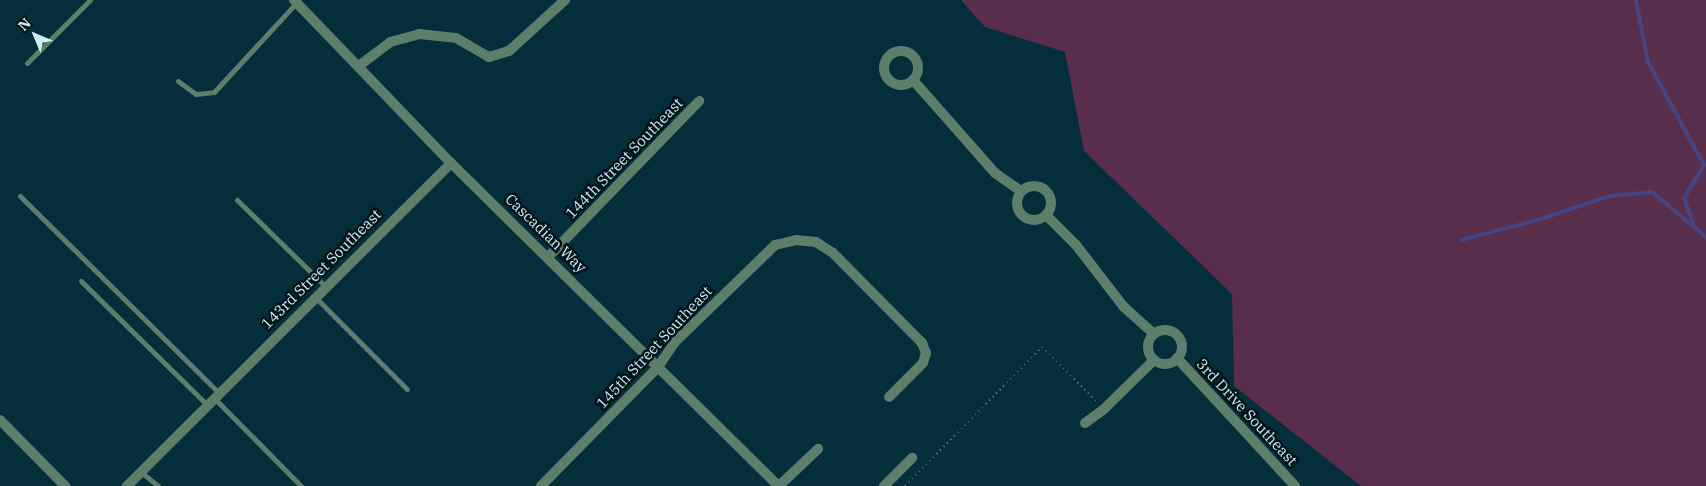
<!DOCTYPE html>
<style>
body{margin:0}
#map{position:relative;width:1706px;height:486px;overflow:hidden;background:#042e39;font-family:"IBM Plex Serif",serif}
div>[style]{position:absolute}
.green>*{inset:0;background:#582e4b}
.stream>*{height:4px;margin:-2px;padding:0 2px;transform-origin:2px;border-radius:2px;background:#444584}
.path>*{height:2px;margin-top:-1px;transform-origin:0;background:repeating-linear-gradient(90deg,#577a85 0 1px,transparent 0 5px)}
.service>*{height:5px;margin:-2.5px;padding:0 2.5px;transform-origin:2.5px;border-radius:2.5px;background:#5e7e6c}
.minor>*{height:10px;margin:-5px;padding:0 5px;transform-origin:5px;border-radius:5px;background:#5e7e6c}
.minor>.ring{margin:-5px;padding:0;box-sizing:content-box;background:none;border:10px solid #5e7e6c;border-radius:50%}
.tertiary>*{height:10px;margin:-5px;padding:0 5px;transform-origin:5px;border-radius:5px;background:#5e7e6c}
span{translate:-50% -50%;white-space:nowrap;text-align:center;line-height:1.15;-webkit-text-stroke:5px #02141a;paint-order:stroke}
.street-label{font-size:15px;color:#d2ecf5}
.north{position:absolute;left:10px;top:10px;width:50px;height:50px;-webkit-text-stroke:4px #02141a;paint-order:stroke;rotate:315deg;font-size:14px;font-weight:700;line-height:20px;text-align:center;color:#d2ecf5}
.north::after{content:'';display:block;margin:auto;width:18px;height:22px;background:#d2ecf5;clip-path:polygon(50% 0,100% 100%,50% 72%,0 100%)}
</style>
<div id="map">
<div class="green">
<div style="clip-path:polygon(961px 0,1706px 0,1706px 486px,1361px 486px,1234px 386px,1232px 294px,1084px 151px,1065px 52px,985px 27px)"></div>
</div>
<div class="stream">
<div style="left:1636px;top:0;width:63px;rotate:79deg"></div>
<div style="left:1648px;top:62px;width:117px;rotate:61.5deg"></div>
<div style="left:1704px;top:165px;width:39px;rotate:121deg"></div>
<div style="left:1684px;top:198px;width:32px;rotate:70deg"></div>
<div style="left:1695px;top:228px;width:14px;rotate:39deg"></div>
<div style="left:1461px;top:240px;width:83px;rotate:-14.7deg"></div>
<div style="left:1541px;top:219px;width:73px;rotate:-18.4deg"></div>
<div style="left:1610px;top:196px;width:42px;rotate:-5.4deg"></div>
<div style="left:1652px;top:192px;width:55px;rotate:39.8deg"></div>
</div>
<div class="path">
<div style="left:905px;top:486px;width:195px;rotate:-45.4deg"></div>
<div style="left:1042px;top:347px;width:78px;rotate:45deg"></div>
</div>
<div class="service">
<div style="left:27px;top:63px;width:89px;rotate:-45deg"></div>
<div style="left:178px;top:81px;width:22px;rotate:36deg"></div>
<div style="left:196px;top:94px;width:18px;rotate:-6deg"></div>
<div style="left:214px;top:92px;width:121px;rotate:-47.3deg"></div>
<div style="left:20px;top:196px;width:280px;rotate:44.7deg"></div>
<div style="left:237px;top:200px;width:123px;rotate:44.3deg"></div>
<div style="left:81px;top:281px;width:177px;rotate:44.5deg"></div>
<div style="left:315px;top:297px;width:130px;rotate:45deg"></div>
<div style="left:214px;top:398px;width:124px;rotate:45.3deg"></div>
<div style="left:141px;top:472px;width:22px;rotate:39deg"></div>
</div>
<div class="minor">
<div class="ring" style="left:884px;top:51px;width:24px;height:24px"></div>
<div style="left:360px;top:65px;width:38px;rotate:-37deg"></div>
<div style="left:390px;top:42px;width:30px;rotate:-15deg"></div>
<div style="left:419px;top:34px;width:37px;rotate:6deg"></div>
<div style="left:456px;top:38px;width:38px;rotate:30deg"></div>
<div style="left:489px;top:57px;width:21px;rotate:-17deg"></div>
<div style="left:509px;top:51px;width:76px;rotate:-42.3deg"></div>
<div style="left:913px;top:80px;width:124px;rotate:48.6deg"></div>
<div style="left:995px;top:173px;width:32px;rotate:35deg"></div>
<div class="ring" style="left:1017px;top:186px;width:24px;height:24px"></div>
<div style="left:1046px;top:215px;width:42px;rotate:45deg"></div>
<div style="left:1076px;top:245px;width:78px;rotate:52.3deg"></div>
<div style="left:1124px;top:307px;width:39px;rotate:42deg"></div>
<div style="left:549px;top:256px;width:216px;rotate:-45.9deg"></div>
<div class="ring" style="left:1148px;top:330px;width:24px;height:24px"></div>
<div style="left:1177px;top:358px;width:174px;rotate:47.3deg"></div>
<div style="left:0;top:420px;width:93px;rotate:45.4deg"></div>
<div style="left:1085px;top:423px;width:24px;rotate:-36deg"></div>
<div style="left:1104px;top:409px;width:70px;rotate:-44.4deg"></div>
<div style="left:127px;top:486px;width:457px;rotate:-44.9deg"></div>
<div style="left:541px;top:486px;width:167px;rotate:-45.5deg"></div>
<div style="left:658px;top:367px;width:29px;rotate:-56deg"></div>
<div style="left:674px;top:343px;width:141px;rotate:-44.1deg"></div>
<div style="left:775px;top:245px;width:22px;rotate:-13deg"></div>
<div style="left:796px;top:240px;width:20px;rotate:6deg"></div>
<div style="left:816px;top:242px;width:20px;rotate:33deg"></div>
<div style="left:833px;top:253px;width:127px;rotate:45.3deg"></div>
<div style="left:922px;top:343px;width:11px;rotate:68deg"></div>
<div style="left:926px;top:353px;width:10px;rotate:107deg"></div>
<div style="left:923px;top:363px;width:48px;rotate:135deg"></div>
<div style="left:779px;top:486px;width:54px;rotate:-43.5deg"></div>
<div style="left:884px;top:486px;width:40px;rotate:-45deg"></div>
</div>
<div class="tertiary">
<div style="left:294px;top:0;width:226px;rotate:46.1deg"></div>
<div style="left:451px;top:163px;width:460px;rotate:44.6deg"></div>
</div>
<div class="street-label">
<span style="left:624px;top:158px;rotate:-46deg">144th Street Southeast</span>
<span style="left:546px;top:233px;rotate:44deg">Cascadian Way</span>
<span style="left:321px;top:269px;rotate:-45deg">143rd Street Southeast</span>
<span style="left:654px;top:347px;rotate:-47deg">145th Street Southeast</span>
<span style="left:1247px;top:412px;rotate:47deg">3rd Drive Southeast</span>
</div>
<div class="north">N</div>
</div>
